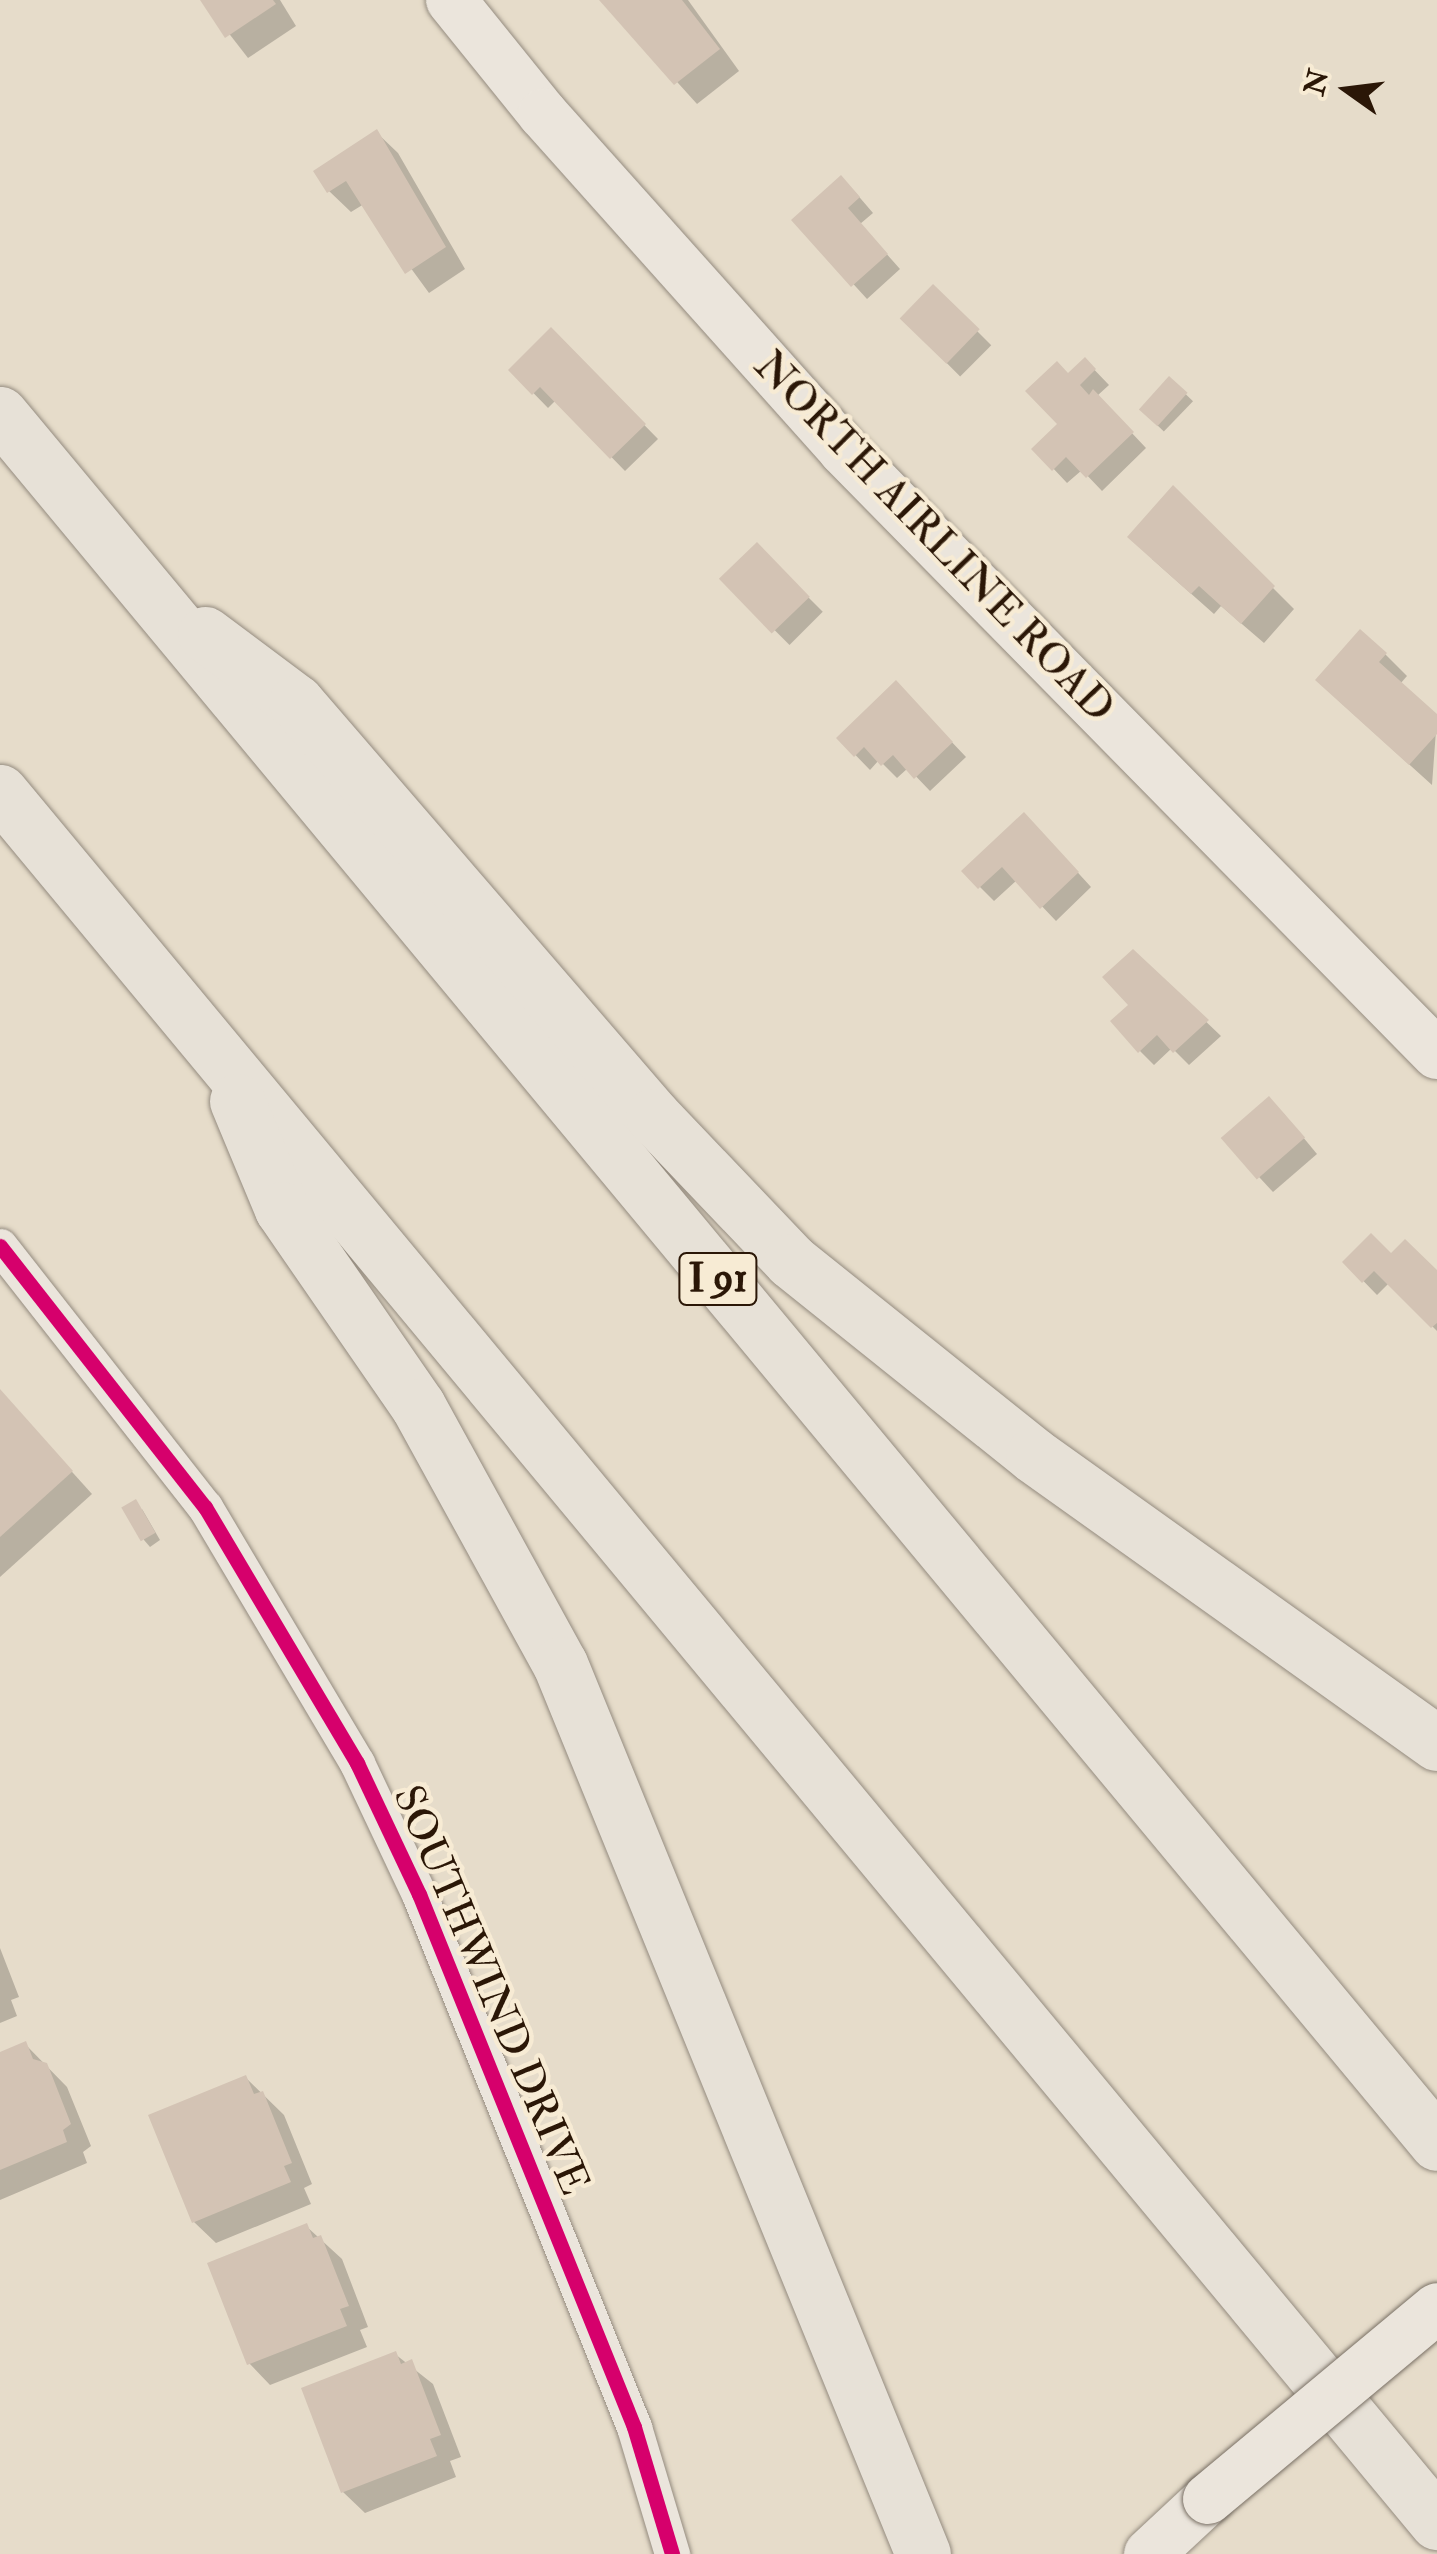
<!DOCTYPE html>
<style>
body{margin:0}
#map{position:relative;width:1437px;height:2554px;overflow:hidden;background:#e6dcca;font-family:"IM FELL Double Pica",serif}
div>[style]{position:absolute}
.shadow>*{inset:0;background:#0003;transform-origin:0 0}
.building>*{inset:0;background:#d3c3b4;transform-origin:0 0}
.roads{filter:drop-shadow(0 0 2px #948b7f) drop-shadow(0 0 2px #948b7f)}
.minor>*{height:35px;margin:-17.5px;padding:0 17.5px;transform-origin:17.5px;border-radius:17.5px;background:#ebe5dc}
.secondary>*{height:50px;margin:-25px;padding:0 25px;transform-origin:25px;border-radius:25px;background:#ebe5dc}
.motorway>*{height:55px;margin:-27.5px;padding:0 27.5px;transform-origin:27.5px;border-radius:27.5px;background:#e7e1d7}
.bridges{filter:drop-shadow(0 0 2px #797065) drop-shadow(0 0 2px #797065)}
.secondary-bridge>*{height:50px;margin:-25px;padding:0 25px;transform-origin:25px;border-radius:25px;background:#ebe5dc}
.cycleway>*{height:15px;margin:-7.5px;padding:0 7.5px;transform-origin:7.5px;border-radius:7.5px;background:#d6006c}
span{translate:-50% -50%;white-space:nowrap;text-align:center;line-height:1.15;-webkit-text-stroke:9px #f7ebd4;paint-order:stroke}
.shield-label span{padding:2px 8px;background:#f7ebd4;border:2px solid;border-radius:8px;-webkit-text-stroke-width:0}
.shield-label{font-size:40px;color:#2b1707;font-weight:700}
.street-label{font-size:42px;color:#2b1707}
.north{position:absolute;left:1297px;top:40px;width:100px;height:100px;-webkit-text-stroke:8px #f7ebd4;paint-order:stroke;rotate:284deg;font-size:28px;font-weight:700;line-height:40px;text-align:center;color:#2b1707}
.north::after{content:'';display:block;margin:auto;width:35px;height:45px;background:#2b1707;clip-path:polygon(50% 0,100% 100%,50% 72%,0 100%)}
</style>
<div id="map">
<div class="shadow">
<div style="clip-path:polygon(203px 0,280px 0,296px 26px,248px 58px)"></div>
<div style="clip-path:polygon(603px 0,688px 0,739px 71px,697px 104px)"></div>
<div style="clip-path:polygon(376px 132px,398px 153px,465px 269px,429px 293px,364px 204px,351px 212px,329px 191px)"></div>
<div style="clip-path:polygon(855px 192px,873px 213px,860px 224px,900px 269px,867px 299px,795px 220px)"></div>
<div style="left:934px;top:288px;width:81px;height:44px;rotate:45deg"></div>
<div style="clip-path:polygon(551px 330px,658px 439px,625px 471px,556px 400px,548px 408px,511px 370px)"></div>
<div style="clip-path:polygon(1085px 360px,1109px 385px,1097px 396px,1146px 448px,1102px 491px,1082px 470px,1067px 483px,1035px 449px,1060px 424px,1069px 376px)"></div>
<div style="left:1170px;top:379px;width:32px;height:42px;rotate:44deg"></div>
<div style="clip-path:polygon(1174px 489px,1294px 609px,1264px 643px,1221px 606px,1214px 614px,1152px 559px)"></div>
<div style="left:757px;top:546px;width:93px;height:47px;rotate:45deg"></div>
<div style="clip-path:polygon(1385px 654px,1407px 676px,1400px 684px,1437px 717px,1432px 785px,1339px 701px)"></div>
<div style="clip-path:polygon(910px 698px,966px 757px,930px 791px,908px 768px,897px 778px,879px 760px,870px 770px,839px 738px)"></div>
<div style="clip-path:polygon(1038px 829px,1091px 887px,1056px 921px,1017px 880px,994px 901px,964px 871px)"></div>
<div style="clip-path:polygon(1133px 952px,1221px 1036px,1189px 1065px,1172px 1048px,1154px 1065px,1140px 1051px,1131px 1005px)"></div>
<div style="clip-path:polygon(1283px 1113px,1317px 1154px,1273px 1192px,1224px 1139px)"></div>
<div style="clip-path:polygon(1345px 1262px,1437px 1273px,1437px 1331px,1389px 1283px,1377px 1295px)"></div>
<div style="clip-path:polygon(0 1392px,92px 1494px,0 1577px)"></div>
<div style="clip-path:polygon(142px 1509px,160px 1540px,150px 1547px,144px 1540px)"></div>
<div style="clip-path:polygon(0 1948px,19px 1997px,11px 2000px,17px 2016px,0 2023px)"></div>
<div style="clip-path:polygon(25px 2044px,67px 2087px,91px 2146px,83px 2152px,87px 2163px,0 2200px,0 2054px)"></div>
<div style="clip-path:polygon(246px 2078px,284px 2115px,312px 2184px,304px 2188px,311px 2204px,216px 2243px,194px 2222px)"></div>
<div style="clip-path:polygon(306px 2226px,342px 2259px,368px 2327px,360px 2330px,367px 2347px,270px 2385px,249px 2363px)"></div>
<div style="clip-path:polygon(395px 2354px,433px 2384px,461px 2457px,450px 2461px,456px 2477px,365px 2513px,343px 2492px)"></div>
</div>
<div class="building">
<div style="clip-path:polygon(200px 0,273px 0,276px 4px,225px 38px)"></div>
<div style="clip-path:polygon(599px 0,682px 0,720px 49px,674px 85px)"></div>
<div style="clip-path:polygon(377px 129px,446px 247px,405px 274px,346px 181px,327px 193px,313px 171px)"></div>
<div style="clip-path:polygon(841px 175px,860px 197px,848px 208px,888px 254px,851px 287px,791px 220px)"></div>
<div style="left:933px;top:284px;width:65px;height:48px;rotate:44deg"></div>
<div style="clip-path:polygon(551px 327px,646px 424px,610px 459px,540px 387px,532px 395px,508px 370px)"></div>
<div style="clip-path:polygon(1085px 357px,1096px 369px,1080px 385px,1089px 395px,1093px 389px,1134px 432px,1086px 478px,1066px 457px,1052px 471px,1031px 449px,1057px 424px,1025px 391px,1057px 361px,1068px 373px)"></div>
<div style="left:1169px;top:376px;width:25px;height:45px;rotate:42deg"></div>
<div style="clip-path:polygon(1173px 485px,1275px 586px,1241px 624px,1199px 586px,1191px 594px,1127px 537px)"></div>
<div style="left:757px;top:542px;width:76px;height:53px;rotate:46deg"></div>
<div style="clip-path:polygon(1360px 629px,1387px 653px,1379px 662px,1437px 714px,1437px 734px,1409px 765px,1315px 680px)"></div>
<div style="clip-path:polygon(896px 680px,953px 742px,914px 779px,893px 755px,881px 766px,864px 747px,854px 757px,836px 738px)"></div>
<div style="clip-path:polygon(1024px 812px,1079px 872px,1040px 909px,1002px 867px,978px 889px,961px 871px)"></div>
<div style="clip-path:polygon(1133px 949px,1209px 1020px,1173px 1053px,1157px 1035px,1138px 1053px,1110px 1021px,1128px 1005px,1102px 977px)"></div>
<div style="left:1269px;top:1096px;width:55px;height:64px;rotate:49deg"></div>
<div style="clip-path:polygon(1371px 1233px,1391px 1253px,1405px 1239px,1437px 1270px,1437px 1323px,1431px 1328px,1374px 1271px,1362px 1283px,1342px 1262px)"></div>
<div style="clip-path:polygon(0 1389px,73px 1471px,0 1537px)"></div>
<div style="left:136px;top:1499px;width:39px;height:17px;rotate:60deg"></div>
<div style="clip-path:polygon(26px 2041px,33px 2059px,47px 2063px,71px 2124px,63px 2130px,67px 2142px,0 2170px,0 2052px)"></div>
<div style="clip-path:polygon(246px 2075px,254px 2094px,263px 2091px,292px 2163px,284px 2166px,291px 2182px,192px 2223px,148px 2115px)"></div>
<div style="clip-path:polygon(307px 2223px,313px 2238px,321px 2235px,349px 2306px,340px 2309px,347px 2326px,247px 2365px,207px 2263px)"></div>
<div style="clip-path:polygon(396px 2351px,401px 2364px,412px 2359px,441px 2435px,430px 2439px,437px 2456px,341px 2493px,301px 2388px)"></div>
</div>
<div class="roads">
<div class="minor">
<div style="left:0;top:1246px;width:332px;rotate:51.9deg"></div>
<div style="left:205px;top:1507px;width:298px;rotate:59.3deg"></div>
<div style="left:357px;top:1763px;width:145px;rotate:64.7deg"></div>
<div style="left:419px;top:1894px;width:575px;rotate:68.03deg"></div>
<div style="left:634px;top:2427px;width:133px;rotate:73.3deg"></div>
</div>
<div class="secondary">
<div style="left:451px;top:0;width:146px;rotate:51.1deg"></div>
<div style="left:543px;top:114px;width:450px;rotate:48.2deg"></div>
<div style="left:843px;top:450px;width:847px;rotate:45.48deg"></div>
<div style="left:1149px;top:2554px;width:81px;rotate:-43deg"></div>
</div>
<div class="motorway">
<div style="left:0;top:414px;width:2248px;rotate:50.27deg"></div>
<div style="left:205px;top:634px;width:114px;rotate:36.8deg"></div>
<div style="left:296px;top:702px;width:547px;rotate:49.23deg"></div>
<div style="left:653px;top:1116px;width:200px;rotate:46.4deg"></div>
<div style="left:791px;top:1261px;width:310px;rotate:38.7deg"></div>
<div style="left:1033px;top:1455px;width:496px;rotate:35.5deg"></div>
<div style="left:0;top:792px;width:2249px;rotate:50.29deg"></div>
<div style="left:237px;top:1101px;width:117px;rotate:67.4deg"></div>
<div style="left:282px;top:1209px;width:239px;rotate:55.4deg"></div>
<div style="left:418px;top:1406px;width:294px;rotate:61.2deg"></div>
<div style="left:560px;top:1664px;width:961px;rotate:67.81deg"></div>
</div>
</div>
<div class="bridges">
<div class="secondary-bridge">
<div style="left:1208px;top:2499px;width:298px;rotate:-39.8deg"></div>
</div>
</div>
<div class="cycleway">
<div style="left:0;top:1246px;width:332px;rotate:51.9deg"></div>
<div style="left:205px;top:1507px;width:298px;rotate:59.3deg"></div>
<div style="left:357px;top:1763px;width:145px;rotate:64.7deg"></div>
<div style="left:419px;top:1894px;width:575px;rotate:68.03deg"></div>
<div style="left:634px;top:2427px;width:133px;rotate:73.3deg"></div>
</div>
<div class="shield-label">
<span style="left:718px;top:1279px">I 91</span>
</div>
<div class="street-label">
<span style="left:934px;top:537px;rotate:46deg">NORTH AIRLINE ROAD</span>
<span style="left:491px;top:1990px;rotate:67deg">SOUTHWIND DRIVE</span>
</div>
<div class="north">N</div>
</div>
